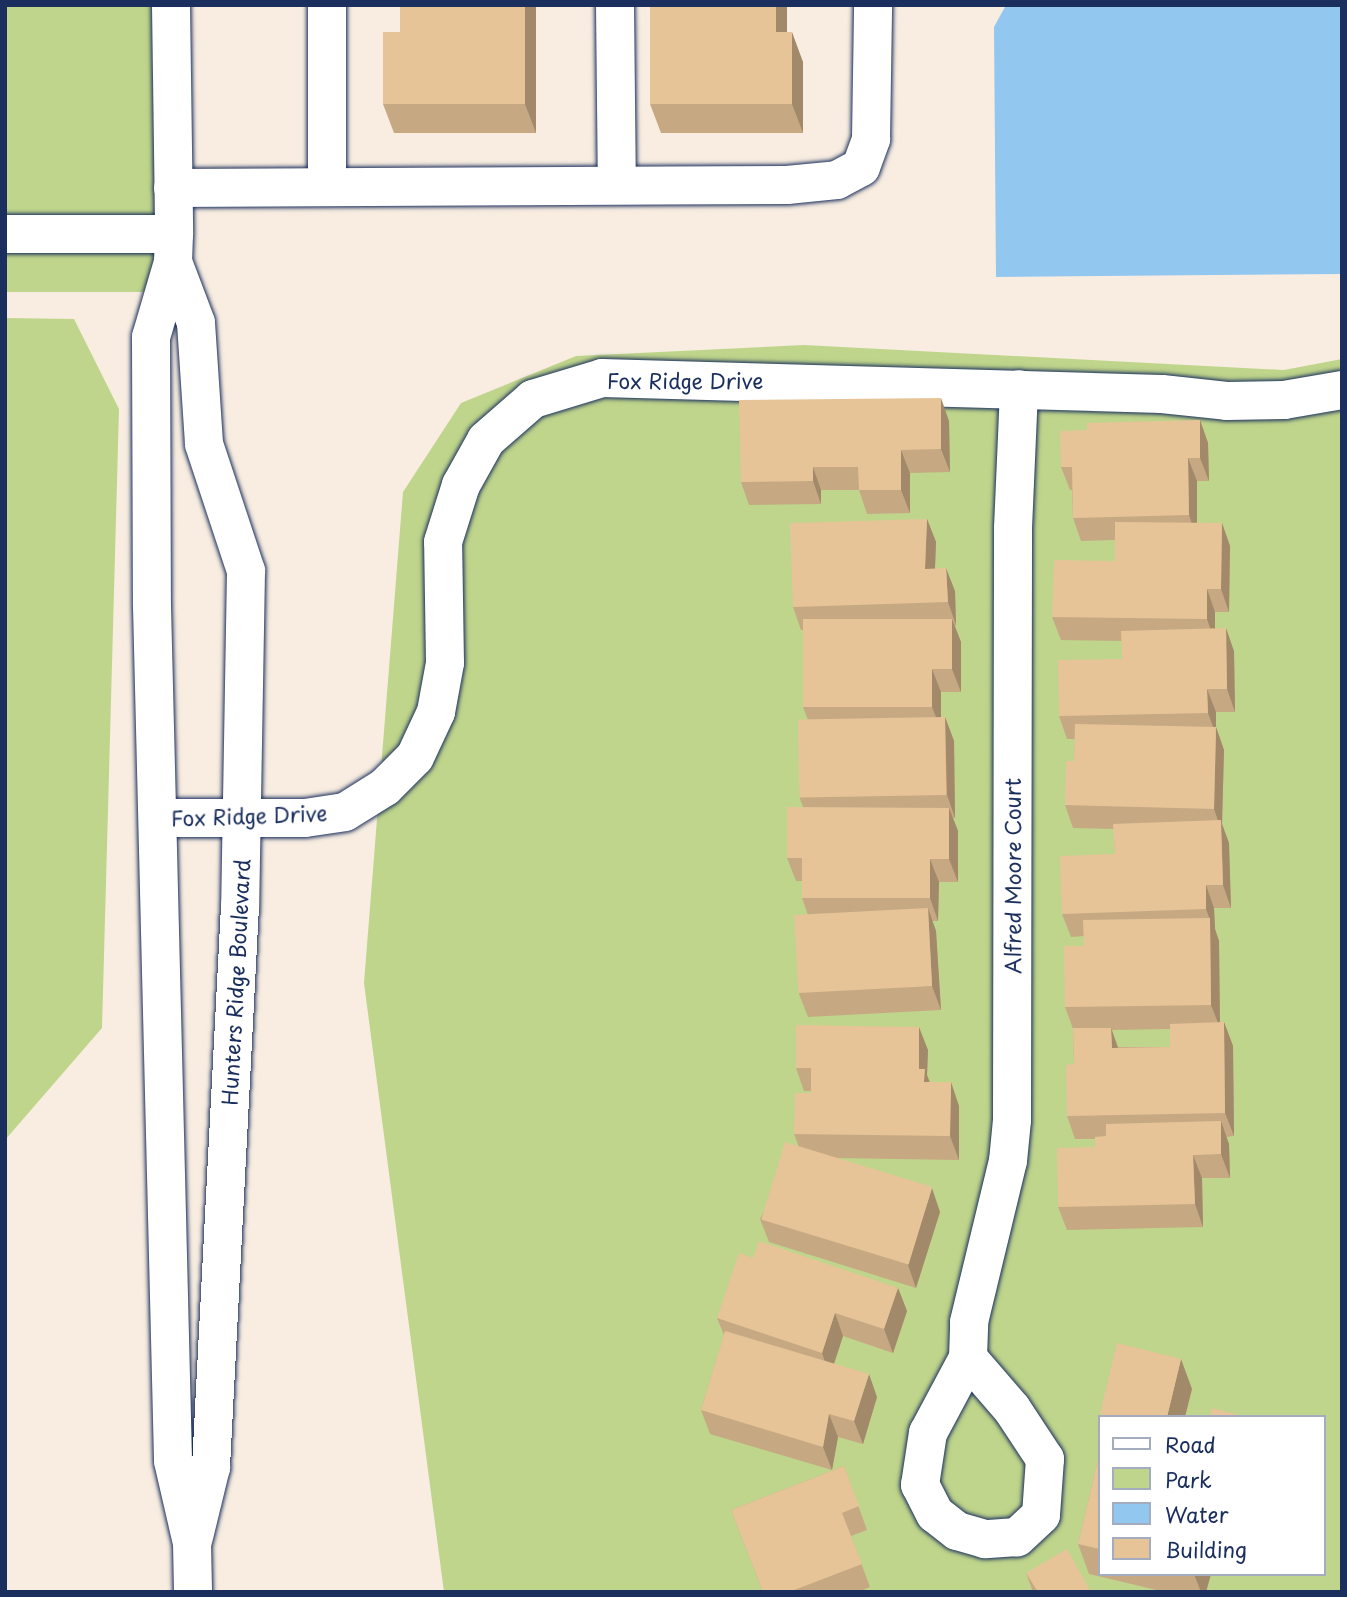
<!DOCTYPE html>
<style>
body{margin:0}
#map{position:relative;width:1347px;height:1597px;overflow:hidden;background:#f8ede0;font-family:"Playpen Sans",sans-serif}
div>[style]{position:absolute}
.green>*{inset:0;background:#bfd58b;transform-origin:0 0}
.water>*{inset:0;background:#92c7f0}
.roads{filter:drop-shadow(0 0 2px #1b2f5e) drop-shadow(0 0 2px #1b2f5e)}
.minor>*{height:38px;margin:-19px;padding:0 19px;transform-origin:19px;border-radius:19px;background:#fff}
.wall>*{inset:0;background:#c6a983}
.shaded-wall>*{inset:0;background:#a1896a}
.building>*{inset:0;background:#e6c498;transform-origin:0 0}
span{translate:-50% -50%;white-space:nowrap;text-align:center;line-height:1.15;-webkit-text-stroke:6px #fff;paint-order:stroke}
.street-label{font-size:21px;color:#1b2f5e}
.frame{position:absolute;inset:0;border:7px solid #1b2f5e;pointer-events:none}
.legend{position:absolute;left:1098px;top:1415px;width:228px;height:161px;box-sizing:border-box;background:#fff;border:2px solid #a4acbf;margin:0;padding:9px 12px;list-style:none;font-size:21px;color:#1b2f5e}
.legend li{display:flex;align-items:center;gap:14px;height:35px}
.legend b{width:35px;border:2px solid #a4acbf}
</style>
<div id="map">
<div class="green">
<div style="left:5px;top:5px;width:149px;height:287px"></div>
<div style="clip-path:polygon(5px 318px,74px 319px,119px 409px,102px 1028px,5px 1140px)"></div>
<div style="clip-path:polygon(evenodd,804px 345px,1284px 370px,1342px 359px,1342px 1592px,444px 1592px,364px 983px,403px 492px,461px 403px,576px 356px,804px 345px,1100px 1417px,1324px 1417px,1324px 1574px,1100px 1574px,1100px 1417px)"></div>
</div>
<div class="water">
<div style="clip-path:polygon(1006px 5px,1342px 5px,1342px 274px,996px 277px,994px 27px)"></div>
</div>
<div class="roads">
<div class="minor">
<div style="left:171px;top:5px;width:229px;rotate:89.2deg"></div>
<div style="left:174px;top:234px;width:28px;rotate:92deg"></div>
<div style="left:173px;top:262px;width:78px;rotate:106.3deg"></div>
<div style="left:151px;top:337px;width:269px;rotate:89.8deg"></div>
<div style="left:152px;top:606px;width:855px;rotate:88.59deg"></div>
<div style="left:173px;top:1461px;width:84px;rotate:77deg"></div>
<div style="left:192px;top:1543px;width:49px;rotate:88.8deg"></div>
<div style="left:327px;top:5px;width:182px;rotate:90deg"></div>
<div style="left:615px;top:5px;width:180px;rotate:89.4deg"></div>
<div style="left:173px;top:188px;width:614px;rotate:-0.28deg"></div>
<div style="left:787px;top:185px;width:50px;rotate:-5.7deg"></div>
<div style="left:837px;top:180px;width:27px;rotate:-28deg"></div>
<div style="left:861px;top:167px;width:30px;rotate:-70deg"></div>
<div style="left:871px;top:139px;width:134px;rotate:-89.1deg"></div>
<div style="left:5px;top:234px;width:169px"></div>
<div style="left:173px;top:262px;width:65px;rotate:69.3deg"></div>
<div style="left:196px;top:323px;width:121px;rotate:86.2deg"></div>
<div style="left:204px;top:444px;width:134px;rotate:71.7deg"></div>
<div style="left:246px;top:571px;width:335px;rotate:91deg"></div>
<div style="left:240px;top:906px;width:562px;rotate:92.96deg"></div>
<div style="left:211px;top:1467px;width:72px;rotate:103.7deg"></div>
<div style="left:158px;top:818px;width:147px"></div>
<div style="left:305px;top:818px;width:40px;rotate:-8.5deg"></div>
<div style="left:345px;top:812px;width:47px;rotate:-32deg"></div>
<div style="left:385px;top:787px;width:42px;rotate:-45deg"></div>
<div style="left:415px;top:757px;width:50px;rotate:-65deg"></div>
<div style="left:436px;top:712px;width:50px;rotate:-79.6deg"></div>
<div style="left:445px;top:663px;width:121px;rotate:-90.9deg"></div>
<div style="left:443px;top:542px;width:60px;rotate:-72.5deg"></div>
<div style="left:461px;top:485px;width:51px;rotate:-60.9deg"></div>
<div style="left:486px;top:440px;width:62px;rotate:-41.1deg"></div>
<div style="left:533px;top:399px;width:72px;rotate:-16.9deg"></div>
<div style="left:602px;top:378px;width:560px;rotate:1.64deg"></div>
<div style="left:1162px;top:394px;width:65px;rotate:6.1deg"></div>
<div style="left:1227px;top:401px;width:57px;rotate:-1deg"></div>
<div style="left:1284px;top:400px;width:59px;rotate:-9.8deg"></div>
<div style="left:968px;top:1358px;width:36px;rotate:-88deg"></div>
<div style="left:969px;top:1322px;width:166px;rotate:-76.4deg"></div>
<div style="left:1008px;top:1161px;width:41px;rotate:-84.4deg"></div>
<div style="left:1012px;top:1120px;width:592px;rotate:-89.9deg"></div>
<div style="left:1013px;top:528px;width:139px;rotate:-87.5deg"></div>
<div style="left:968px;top:1358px;width:67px;rotate:49.2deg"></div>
<div style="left:1012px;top:1409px;width:60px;rotate:56.6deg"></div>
<div style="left:1045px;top:1459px;width:56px;rotate:94.1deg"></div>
<div style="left:1041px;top:1515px;width:33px;rotate:137deg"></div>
<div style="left:1017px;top:1537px;width:32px;rotate:176deg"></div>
<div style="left:985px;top:1539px;width:29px;rotate:-164deg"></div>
<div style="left:957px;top:1531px;width:28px;rotate:-142deg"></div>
<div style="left:935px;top:1514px;width:33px;rotate:-117deg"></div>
<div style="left:920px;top:1485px;width:53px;rotate:-81.3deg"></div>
<div style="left:928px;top:1433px;width:85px;rotate:-61.9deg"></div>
</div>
</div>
<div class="wall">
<div style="clip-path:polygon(400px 5px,536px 5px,536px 133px,394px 133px,383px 104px,400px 32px)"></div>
<div style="clip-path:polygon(787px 5px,787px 32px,803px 62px,803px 133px,661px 133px,650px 104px)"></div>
<div style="clip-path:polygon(evenodd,1200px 420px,1208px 443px,1209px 481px,1197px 481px,1197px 523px,1222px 523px,1230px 546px,1229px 612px,1215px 612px,1215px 628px,1234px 651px,1235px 712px,1216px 712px,1216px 727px,1224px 750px,1222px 824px,1229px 843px,1231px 908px,1214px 908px,1215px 929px,1219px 941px,1220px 1023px,1224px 1022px,1233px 1046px,1234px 1136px,1226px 1137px,1229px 1144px,1230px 1178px,1202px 1178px,1203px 1227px,1067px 1230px,1058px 1207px,1095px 1147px,1095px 1139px,1075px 1139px,1067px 1116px,1074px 1064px,1073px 1029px,1065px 1007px,1084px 946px,1084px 936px,1071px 937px,1062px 914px,1115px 854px,1114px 829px,1073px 828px,1065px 805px,1074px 761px,1075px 739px,1067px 739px,1059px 716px,1122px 659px,1122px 641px,1061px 640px,1052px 617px,1115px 561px,1115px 540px,1081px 541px,1073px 518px,1072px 490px,1070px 490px,1061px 467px,1087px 430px,1200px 420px,1170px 1029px,1170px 1047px,1118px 1047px,1112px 1030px,1170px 1029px)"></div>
<div style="clip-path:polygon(949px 421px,950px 472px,910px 473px,910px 513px,867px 514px,859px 490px,821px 490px,821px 504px,749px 505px,741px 482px)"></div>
<div style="clip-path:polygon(927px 519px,936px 542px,935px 569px,955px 591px,956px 625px,955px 626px,961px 642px,961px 692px,941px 692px,941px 718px,945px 717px,954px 741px,955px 818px,953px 818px,958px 831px,958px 882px,939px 882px,938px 921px,932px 921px,936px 931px,941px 1010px,808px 1017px,799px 994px,808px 915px,802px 898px,802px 881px,796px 881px,787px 858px,803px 807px,800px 799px,808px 720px,803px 707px,803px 630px,801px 630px,793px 607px)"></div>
<div style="clip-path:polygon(928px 1050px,927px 1075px,930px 1082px,959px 1106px,959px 1160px,835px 1158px,940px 1212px,916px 1288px,769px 1242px,760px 1219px,799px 1147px,794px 1134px,811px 1093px,811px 1091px,804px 1091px,796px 1068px)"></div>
<div style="clip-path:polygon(753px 1258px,898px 1288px,907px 1311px,893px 1353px,843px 1336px,834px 1364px,877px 1397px,863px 1444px,838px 1437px,832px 1470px,710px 1434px,701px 1410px,724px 1335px,717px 1318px)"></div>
<div style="clip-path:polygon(1100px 1451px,1100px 1574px,1211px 1574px,1206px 1592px,1165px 1592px,1089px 1574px,1078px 1544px)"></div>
<div style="clip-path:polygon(844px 1466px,867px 1530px,851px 1536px,870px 1587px,859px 1592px,763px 1592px,731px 1510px)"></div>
<div style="clip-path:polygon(1026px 1573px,1091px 1592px,1033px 1592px)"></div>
</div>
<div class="shaded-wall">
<div style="clip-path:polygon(525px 5px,536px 5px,536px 133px,525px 104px)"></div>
<div style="clip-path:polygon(776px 5px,787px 5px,787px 62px,776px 32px)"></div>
<div style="clip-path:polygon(792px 32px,803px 62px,803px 133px,792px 104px)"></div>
<div style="clip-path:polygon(941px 398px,949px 421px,950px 472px,941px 449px)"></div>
<div style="clip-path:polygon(1200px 420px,1208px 443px,1209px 481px,1200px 458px)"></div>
<div style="clip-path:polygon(901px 450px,910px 473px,910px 513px,901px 490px)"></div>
<div style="clip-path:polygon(1188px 458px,1197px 481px,1197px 539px,1189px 515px)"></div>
<div style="clip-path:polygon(813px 467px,821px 490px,821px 504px,813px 481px)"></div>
<div style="clip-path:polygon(927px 519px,936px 542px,934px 593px,925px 569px)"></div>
<div style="clip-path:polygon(1222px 523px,1230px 546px,1229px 612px,1221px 589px)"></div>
<div style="clip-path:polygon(946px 568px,955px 591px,956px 625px,948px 602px)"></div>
<div style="clip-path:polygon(1207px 589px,1215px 612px,1215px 642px,1207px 619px)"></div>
<div style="clip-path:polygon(952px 619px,961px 642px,961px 692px,952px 669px)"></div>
<div style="clip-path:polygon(1226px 628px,1234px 651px,1235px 712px,1227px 689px)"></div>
<div style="clip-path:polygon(932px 669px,941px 692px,941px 730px,932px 707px)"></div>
<div style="clip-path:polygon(1207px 689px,1216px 712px,1216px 727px,1224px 750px,1222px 824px,1229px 843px,1231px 908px,1223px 885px,1221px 829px,1214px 809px,1216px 735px,1208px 713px)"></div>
<div style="clip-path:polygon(945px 717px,954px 741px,955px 818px,947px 795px)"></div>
<div style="clip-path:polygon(949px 808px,958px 831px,958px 882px,949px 859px)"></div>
<div style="clip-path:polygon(930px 859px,939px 882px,938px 921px,930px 898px)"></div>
<div style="clip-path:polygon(1206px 885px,1214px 908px,1215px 929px,1219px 941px,1220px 1028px,1211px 1005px,1210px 920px,1206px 909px)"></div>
<div style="clip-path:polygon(928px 908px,936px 931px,941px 1010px,932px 986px)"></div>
<div style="clip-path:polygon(1224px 1022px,1233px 1046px,1234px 1136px,1225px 1113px)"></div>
<div style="clip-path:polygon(919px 1027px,928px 1050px,927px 1075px,933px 1092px,927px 1092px,919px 1069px)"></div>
<div style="clip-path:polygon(1111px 1028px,1119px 1051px,1112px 1048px)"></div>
<div style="clip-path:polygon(951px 1082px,959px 1106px,959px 1160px,950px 1136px)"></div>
<div style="clip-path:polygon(1221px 1121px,1229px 1144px,1230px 1178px,1221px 1154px)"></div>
<div style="clip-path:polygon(1193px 1155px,1202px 1178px,1203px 1227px,1195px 1204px)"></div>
<div style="clip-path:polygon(932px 1188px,940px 1212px,916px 1288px,908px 1265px)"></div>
<div style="clip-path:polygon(898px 1288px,907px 1311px,893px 1353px,884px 1329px)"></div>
<div style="clip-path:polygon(835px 1313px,843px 1336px,830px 1376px,822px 1353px)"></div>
<div style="clip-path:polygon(1181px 1359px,1192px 1389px,1185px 1417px,1167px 1417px)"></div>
<div style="clip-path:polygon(869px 1374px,877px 1397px,863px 1444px,854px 1421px)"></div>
<div style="clip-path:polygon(829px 1414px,838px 1437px,832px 1470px,823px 1447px)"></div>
<div style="clip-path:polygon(1194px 1574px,1211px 1574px,1206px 1592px,1201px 1592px)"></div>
</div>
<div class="building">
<div style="clip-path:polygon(400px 5px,525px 5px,525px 104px,383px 104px,383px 32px,400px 32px)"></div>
<div style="clip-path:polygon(650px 5px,776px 5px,776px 32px,792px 32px,792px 104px,650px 104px)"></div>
<div style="clip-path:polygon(941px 398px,941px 449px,901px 450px,901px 490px,859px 490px,858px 467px,813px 467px,813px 481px,741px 482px,739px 400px)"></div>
<div style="clip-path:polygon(1200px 420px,1200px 458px,1188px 458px,1189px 515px,1073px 518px,1072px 467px,1061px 467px,1060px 431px,1087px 430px,1087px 423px)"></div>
<div style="clip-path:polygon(927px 519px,925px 569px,946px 568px,948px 602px,793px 607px,790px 523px)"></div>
<div style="clip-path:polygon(1115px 522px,1222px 523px,1221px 589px,1207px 589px,1207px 619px,1052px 617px,1054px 560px,1115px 561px)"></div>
<div style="clip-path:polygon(803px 619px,952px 619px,952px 669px,932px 669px,932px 707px,803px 707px)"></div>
<div style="clip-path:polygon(1226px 628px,1227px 689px,1207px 689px,1208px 713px,1059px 716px,1058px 660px,1122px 659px,1121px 631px)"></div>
<div style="left:945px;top:717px;width:78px;height:147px;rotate:89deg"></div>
<div style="clip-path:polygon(1075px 724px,1216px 727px,1214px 809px,1065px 805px,1066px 761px,1074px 761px)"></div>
<div style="clip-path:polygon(787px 807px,949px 808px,949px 859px,930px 859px,930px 898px,802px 898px,802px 858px,787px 858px)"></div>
<div style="clip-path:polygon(1221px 820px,1223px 885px,1206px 885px,1206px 909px,1062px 914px,1060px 856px,1115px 854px,1113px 824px)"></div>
<div style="left:928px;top:908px;width:78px;height:134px;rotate:87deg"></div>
<div style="clip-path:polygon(1210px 918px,1211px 1005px,1065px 1007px,1064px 946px,1084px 946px,1083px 920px)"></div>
<div style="clip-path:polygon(1224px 1022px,1225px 1113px,1067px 1116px,1066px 1065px,1074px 1064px,1073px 1028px,1111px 1028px,1112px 1048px,1170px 1047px,1170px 1024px)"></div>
<div style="clip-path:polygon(796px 1025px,919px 1027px,919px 1069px,925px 1069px,924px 1082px,951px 1082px,950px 1136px,794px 1134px,795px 1093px,811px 1093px,811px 1068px,796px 1068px)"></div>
<div style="clip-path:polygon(1221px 1121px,1221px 1154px,1193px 1155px,1195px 1204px,1058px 1207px,1057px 1148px,1095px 1147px,1095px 1137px,1106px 1136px,1106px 1124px)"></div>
<div style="left:785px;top:1142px;width:154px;height:81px;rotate:17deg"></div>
<div style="clip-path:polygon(759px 1241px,898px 1288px,884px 1329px,835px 1313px,822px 1353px,717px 1318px,739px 1253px,753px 1258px)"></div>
<div style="clip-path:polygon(725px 1331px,869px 1374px,854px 1421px,829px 1414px,823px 1447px,701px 1410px)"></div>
<div style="clip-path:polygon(1117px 1343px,1181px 1359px,1167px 1417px,1108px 1417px,1109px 1416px,1100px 1414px)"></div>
<div style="clip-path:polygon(1212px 1408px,1246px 1417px,1210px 1417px)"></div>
<div style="clip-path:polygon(1100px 1451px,1100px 1549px,1078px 1544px)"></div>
<div style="clip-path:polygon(844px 1466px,859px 1506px,842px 1513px,862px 1564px,789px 1592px,763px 1592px,731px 1510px)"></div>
<div style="clip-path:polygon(1067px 1549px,1091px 1592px,1038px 1592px,1026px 1573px)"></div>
</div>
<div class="street-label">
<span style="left:685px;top:380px">Fox Ridge Drive</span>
<span style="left:249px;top:815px;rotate:-2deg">Fox Ridge Drive</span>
<span style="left:1012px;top:876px;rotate:-90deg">Alfred Moore Court</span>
<span style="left:235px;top:982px;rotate:-87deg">Hunters Ridge Boulevard</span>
</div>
<div class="frame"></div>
<ul class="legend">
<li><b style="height:9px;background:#fff"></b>Road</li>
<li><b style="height:19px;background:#bfd58b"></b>Park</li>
<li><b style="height:19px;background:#92c7f0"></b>Water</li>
<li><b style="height:19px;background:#e6c498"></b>Building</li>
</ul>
</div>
